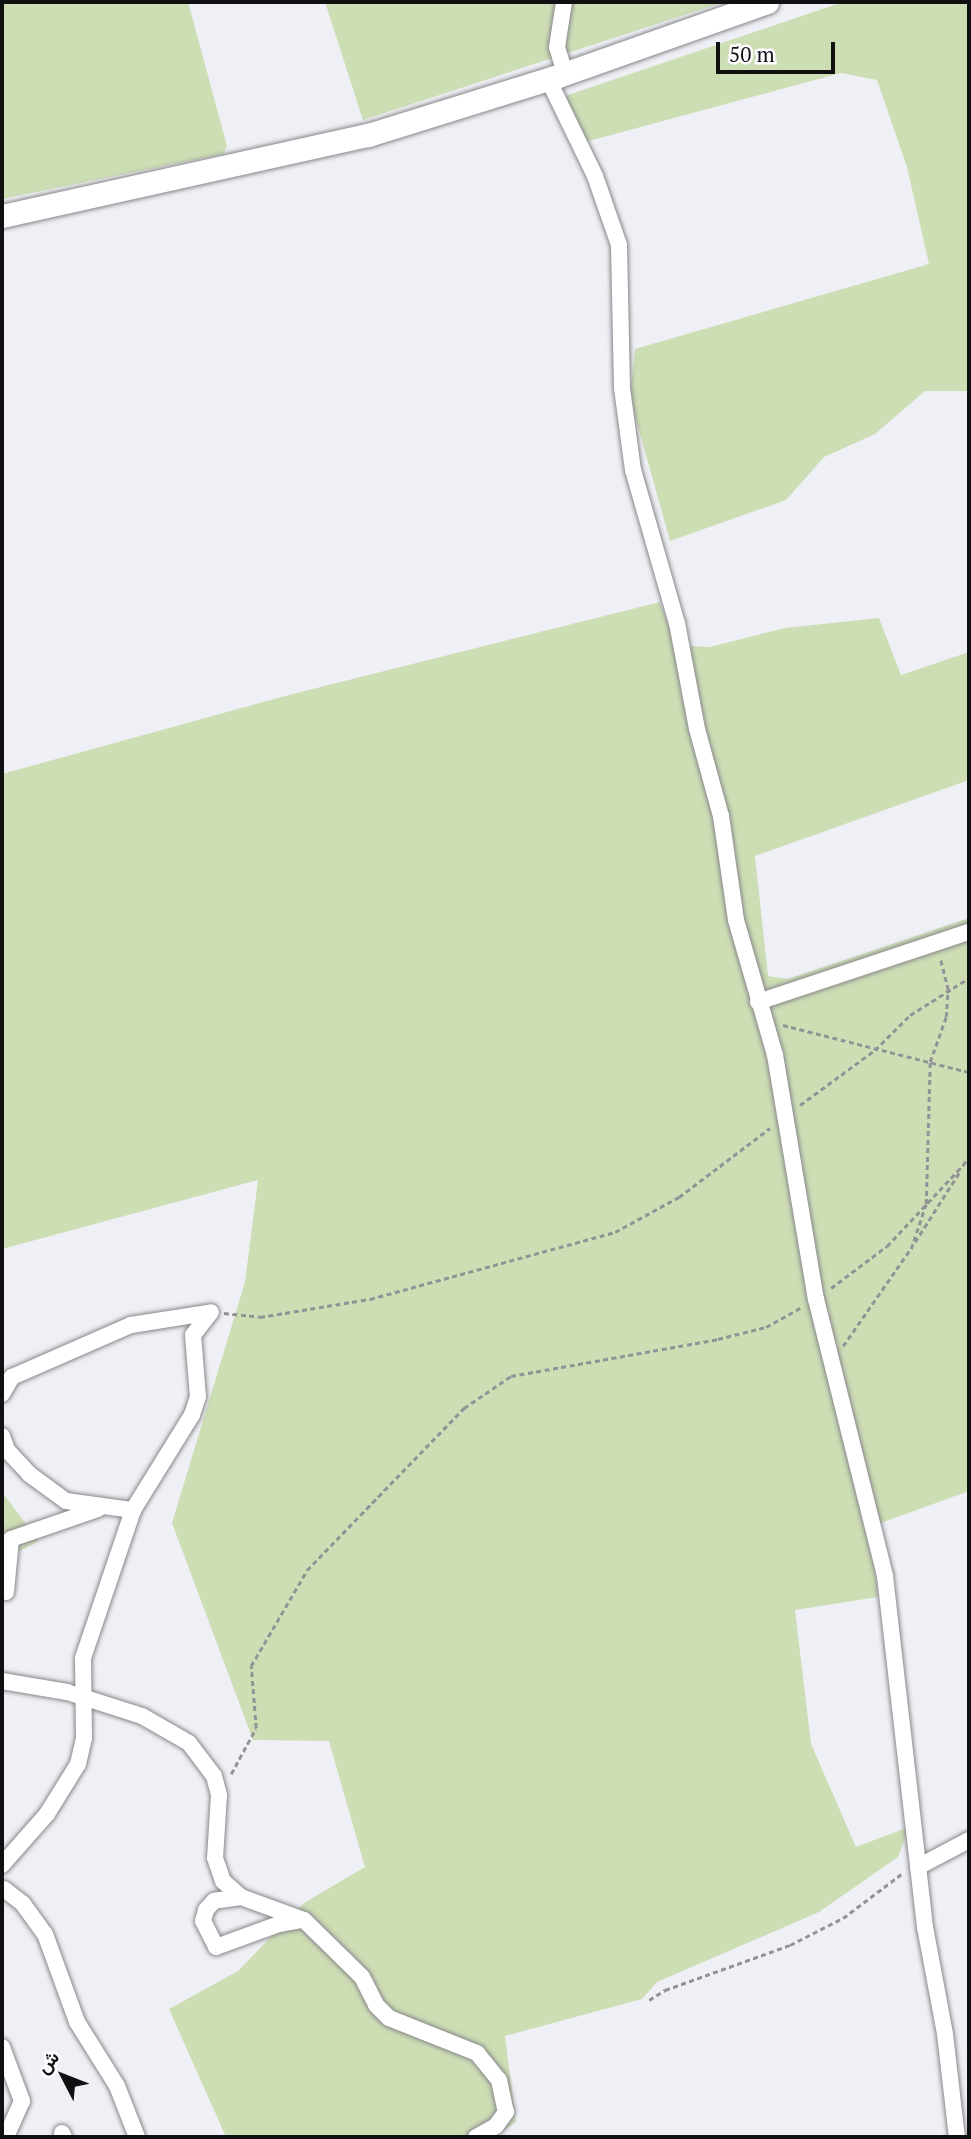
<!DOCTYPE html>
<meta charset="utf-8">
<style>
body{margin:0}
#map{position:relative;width:971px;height:2139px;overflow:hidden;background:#eff0f5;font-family:"PT Serif",Vazirmatn,serif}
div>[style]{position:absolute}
.green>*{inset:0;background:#cdddb4}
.path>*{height:2.5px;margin-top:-1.25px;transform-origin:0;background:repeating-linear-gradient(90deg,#929396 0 5px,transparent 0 8.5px)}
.roads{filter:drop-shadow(0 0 2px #87878c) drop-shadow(0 0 2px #87878c)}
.street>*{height:16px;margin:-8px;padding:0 8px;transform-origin:8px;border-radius:8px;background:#fff}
.secondary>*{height:23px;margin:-11.5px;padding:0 11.5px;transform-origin:11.5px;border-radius:11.5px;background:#fff}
span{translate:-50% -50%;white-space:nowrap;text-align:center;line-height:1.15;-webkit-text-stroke:5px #fdfdff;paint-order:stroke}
.frame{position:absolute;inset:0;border:4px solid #101012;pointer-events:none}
.north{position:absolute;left:28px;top:2041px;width:70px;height:70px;-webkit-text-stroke:5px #fdfdff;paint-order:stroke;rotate:312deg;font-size:19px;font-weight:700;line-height:28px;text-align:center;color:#101012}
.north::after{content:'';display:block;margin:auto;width:24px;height:32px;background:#101012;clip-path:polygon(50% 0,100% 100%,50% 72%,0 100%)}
.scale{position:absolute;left:716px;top:42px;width:119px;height:32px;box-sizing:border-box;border:4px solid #101012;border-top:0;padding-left:9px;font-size:21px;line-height:24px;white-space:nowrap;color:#101012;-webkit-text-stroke:5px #fdfdff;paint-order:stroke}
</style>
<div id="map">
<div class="green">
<div style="clip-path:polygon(2px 2px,188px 2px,227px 146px,223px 154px,2px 199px)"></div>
<div style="clip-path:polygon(325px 2px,724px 2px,363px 120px)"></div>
<div style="clip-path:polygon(843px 2px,969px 2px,969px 391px,925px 391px,875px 434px,824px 457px,786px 500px,670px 541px,630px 398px,635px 349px,929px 264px,907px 167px,877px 80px,841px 73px,585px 142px,562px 97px)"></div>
<div style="clip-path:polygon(660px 602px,676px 645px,710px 647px,785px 628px,879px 618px,901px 675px,969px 652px,969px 780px,755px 856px,768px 976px,788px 979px,969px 918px,969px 1491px,870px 1527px,878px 1597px,795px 1610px,811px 1744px,856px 1847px,909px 1827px,898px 1857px,819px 1912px,657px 1982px,642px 1999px,505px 2036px,516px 2122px,495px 2137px,226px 2137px,169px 2009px,238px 1971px,304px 1903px,365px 1867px,329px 1741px,253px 1740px,172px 1523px,245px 1282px,258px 1180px,2px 1249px,2px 774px,285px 696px)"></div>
<div style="clip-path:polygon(2px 1492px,39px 1541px,2px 1560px)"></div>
</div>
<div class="path">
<div style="left:783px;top:1025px;width:192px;rotate:14.2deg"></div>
<div style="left:800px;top:1105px;width:93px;rotate:-36.3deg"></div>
<div style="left:875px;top:1050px;width:49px;rotate:-45deg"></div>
<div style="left:910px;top:1015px;width:70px;rotate:-32.1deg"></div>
<div style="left:963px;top:1165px;width:10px;rotate:-53deg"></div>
<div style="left:915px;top:1242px;width:84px;rotate:-57.6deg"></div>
<div style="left:911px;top:1249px;width:47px;rotate:-71.6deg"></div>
<div style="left:926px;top:1204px;width:142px;rotate:-88.4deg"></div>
<div style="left:930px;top:1062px;width:48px;rotate:-70.4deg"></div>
<div style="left:946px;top:1017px;width:27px;rotate:-86deg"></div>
<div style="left:948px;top:990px;width:34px;rotate:-104deg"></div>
<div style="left:831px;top:1288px;width:70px;rotate:-36.9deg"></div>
<div style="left:887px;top:1246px;width:112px;rotate:-46.8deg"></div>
<div style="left:224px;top:1313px;width:36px;rotate:6deg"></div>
<div style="left:260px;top:1317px;width:111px;rotate:-9.3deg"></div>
<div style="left:370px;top:1299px;width:254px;rotate:-15.3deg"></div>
<div style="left:615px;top:1232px;width:73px;rotate:-28.7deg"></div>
<div style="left:679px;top:1197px;width:114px;rotate:-37.2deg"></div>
<div style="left:843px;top:1346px;width:119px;rotate:-55.2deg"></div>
<div style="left:231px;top:1774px;width:52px;rotate:-61.5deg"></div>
<div style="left:256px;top:1728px;width:62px;rotate:-94.6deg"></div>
<div style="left:251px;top:1666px;width:111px;rotate:-59.7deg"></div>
<div style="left:307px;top:1570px;width:226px;rotate:-45.9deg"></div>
<div style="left:464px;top:1408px;width:57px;rotate:-34.2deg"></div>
<div style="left:511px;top:1376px;width:210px;rotate:-10.1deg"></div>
<div style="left:718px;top:1339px;width:49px;rotate:-14deg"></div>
<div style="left:766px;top:1327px;width:41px;rotate:-29.1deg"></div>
<div style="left:649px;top:2000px;width:19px;rotate:-32deg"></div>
<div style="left:665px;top:1990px;width:133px;rotate:-19.8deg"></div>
<div style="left:790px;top:1945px;width:59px;rotate:-27deg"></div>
<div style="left:843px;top:1918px;width:76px;rotate:-37deg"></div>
</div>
<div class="roads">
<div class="street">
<div style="left:564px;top:2px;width:46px;rotate:98.8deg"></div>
<div style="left:557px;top:47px;width:27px;rotate:73deg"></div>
<div style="left:548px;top:79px;width:108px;rotate:64.1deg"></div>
<div style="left:595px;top:176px;width:73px;rotate:70.8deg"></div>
<div style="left:619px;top:245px;width:143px;rotate:88.8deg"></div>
<div style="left:622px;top:388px;width:83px;rotate:82.4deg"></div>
<div style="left:633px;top:470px;width:159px;rotate:74deg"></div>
<div style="left:677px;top:623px;width:108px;rotate:79.3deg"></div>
<div style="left:697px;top:729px;width:90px;rotate:74.6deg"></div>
<div style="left:721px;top:816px;width:105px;rotate:81.8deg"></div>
<div style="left:736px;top:920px;width:141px;rotate:73.9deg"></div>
<div style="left:775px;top:1055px;width:247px;rotate:80.5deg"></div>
<div style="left:816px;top:1299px;width:285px;rotate:76deg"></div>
<div style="left:885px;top:1576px;width:353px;rotate:83.5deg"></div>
<div style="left:925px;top:1927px;width:109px;rotate:79.4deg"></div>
<div style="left:945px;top:2034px;width:104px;rotate:83.4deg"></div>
<div style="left:758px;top:1002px;width:222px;rotate:-18.4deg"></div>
<div style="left:2px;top:1394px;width:20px;rotate:-60deg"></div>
<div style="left:12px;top:1377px;width:130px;rotate:-23.6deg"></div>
<div style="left:131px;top:1325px;width:78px;rotate:-8.9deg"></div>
<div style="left:2px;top:1436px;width:15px;rotate:70deg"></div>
<div style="left:7px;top:1450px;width:33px;rotate:47deg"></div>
<div style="left:29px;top:1474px;width:46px;rotate:36.1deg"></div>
<div style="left:66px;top:1501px;width:68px;rotate:7.7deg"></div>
<div style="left:6px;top:1592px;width:53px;rotate:-84.6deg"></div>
<div style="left:11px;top:1539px;width:92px;rotate:-19deg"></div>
<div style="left:2px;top:1681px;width:66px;rotate:9.6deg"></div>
<div style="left:67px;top:1692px;width:79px;rotate:17.7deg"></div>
<div style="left:142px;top:1716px;width:54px;rotate:29.9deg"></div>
<div style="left:189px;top:1743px;width:41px;rotate:52.9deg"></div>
<div style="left:214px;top:1776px;width:20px;rotate:75deg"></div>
<div style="left:219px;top:1795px;width:63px;rotate:93.6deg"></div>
<div style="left:215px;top:1858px;width:24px;rotate:71deg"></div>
<div style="left:223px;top:1881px;width:24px;rotate:42deg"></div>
<div style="left:241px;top:1897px;width:67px;rotate:20.1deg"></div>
<div style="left:304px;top:1920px;width:81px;rotate:44.5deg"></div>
<div style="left:362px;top:1977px;width:31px;rotate:63deg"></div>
<div style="left:376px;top:2005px;width:18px;rotate:45deg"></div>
<div style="left:389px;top:2018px;width:95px;rotate:21.7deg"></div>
<div style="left:477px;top:2053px;width:35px;rotate:51deg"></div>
<div style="left:499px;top:2080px;width:33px;rotate:78deg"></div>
<div style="left:506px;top:2112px;width:17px;rotate:126deg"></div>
<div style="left:496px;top:2126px;width:23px;rotate:151deg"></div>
<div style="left:2px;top:1865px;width:68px;rotate:-48.6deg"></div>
<div style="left:47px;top:1814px;width:59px;rotate:-58.2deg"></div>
<div style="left:78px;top:1764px;width:27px;rotate:-77deg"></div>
<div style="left:84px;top:1738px;width:80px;rotate:-90.7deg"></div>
<div style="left:83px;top:1658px;width:156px;rotate:-71.3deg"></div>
<div style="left:133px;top:1510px;width:112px;rotate:-58.2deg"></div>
<div style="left:192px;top:1415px;width:19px;rotate:-72deg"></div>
<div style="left:198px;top:1397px;width:62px;rotate:-94.6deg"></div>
<div style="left:193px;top:1335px;width:29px;rotate:-52deg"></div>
<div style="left:918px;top:1867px;width:58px;rotate:-27.9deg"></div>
<div style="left:4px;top:1889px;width:24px;rotate:38deg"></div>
<div style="left:23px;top:1904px;width:37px;rotate:54deg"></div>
<div style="left:45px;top:1934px;width:94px;rotate:70deg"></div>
<div style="left:77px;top:2022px;width:75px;rotate:58deg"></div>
<div style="left:117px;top:2086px;width:55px;rotate:68.6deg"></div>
<div style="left:241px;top:1897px;width:27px;rotate:172deg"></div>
<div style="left:214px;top:1901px;width:12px;rotate:132deg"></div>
<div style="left:206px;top:1910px;width:11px;rotate:105deg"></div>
<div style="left:203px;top:1921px;width:29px;rotate:63deg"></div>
<div style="left:216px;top:1947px;width:67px;rotate:-20.1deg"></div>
<div style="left:279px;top:1924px;width:22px;rotate:-10deg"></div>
<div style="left:2px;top:2047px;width:58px;rotate:69.7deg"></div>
<div style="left:22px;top:2101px;width:39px;rotate:114deg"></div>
<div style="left:62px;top:2133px;width:4px;rotate:63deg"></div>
</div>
<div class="secondary">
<div style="left:2px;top:216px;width:375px;rotate:-12.5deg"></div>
<div style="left:368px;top:135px;width:199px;rotate:-17.3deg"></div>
<div style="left:558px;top:76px;width:222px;rotate:-19.5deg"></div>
</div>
</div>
<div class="frame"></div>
<div class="north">ش</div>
<div class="scale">50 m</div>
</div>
